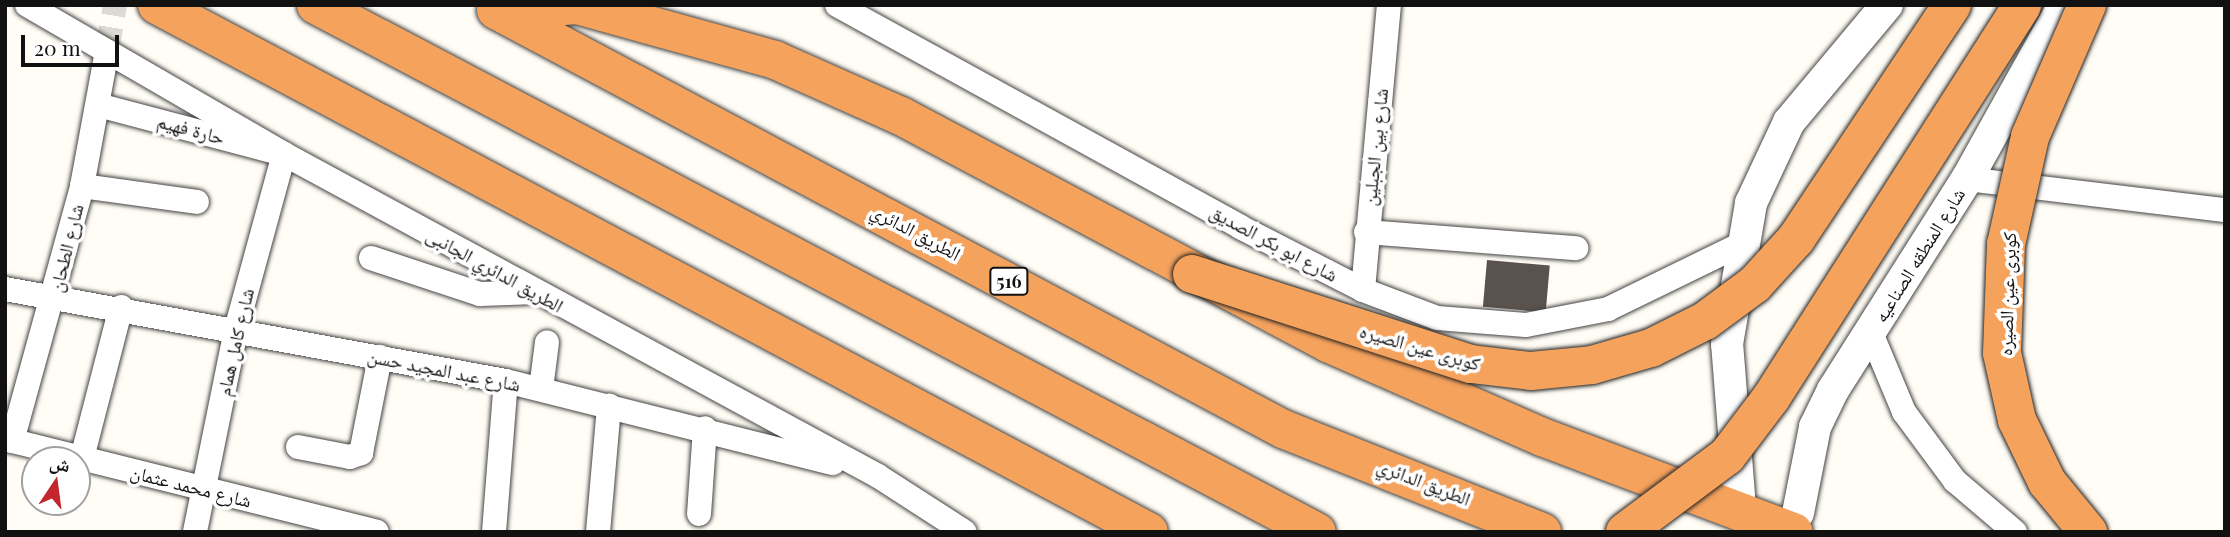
<!DOCTYPE html>
<meta charset="utf-8">
<style>
body{margin:0}
#map{position:relative;width:2230px;height:537px;overflow:hidden;background:#fffdf5;font-family:"Playfair Display","Noto Naskh Arabic",serif}
div>[style]{position:absolute}
.building>*{inset:0;background:#5a524d;transform-origin:0 0}
.minor-tunnel>*{height:24px;margin-top:-12px;transform-origin:0;background:repeating-linear-gradient(90deg,#dbdad3 0 24px,transparent 0 36px)}
.roads{filter:drop-shadow(0 0 2px #444) drop-shadow(0 0 2px #444)}
.minor>*{height:24px;margin:-12px;padding:0 12px;transform-origin:12px;border-radius:12px;background:#fff}
.tertiary>*{height:32px;margin:-16px;padding:0 16px;transform-origin:16px;border-radius:16px;background:#fff}
.motorway>*{height:38px;margin:-19px;padding:0 19px;transform-origin:19px;border-radius:19px;background:#f5a25d}
.bridges{filter:drop-shadow(0 0 2px #222) drop-shadow(0 0 2px #222)}
.motorway-bridge>*{height:38px;margin:-19px;padding:0 19px;transform-origin:19px;border-radius:19px;background:#f5a25d}
span{translate:-50% -50%;white-space:nowrap;text-align:center;line-height:1.15;-webkit-text-stroke:7px #fff;paint-order:stroke}
.shield-label span{padding:2px 5px;background:#fff;border:2px solid;border-radius:5px;-webkit-text-stroke-width:0}
.shield-label{font-size:18px;color:#111;font-weight:700}
.street-label{font-size:19px;color:#111}
.frame{position:absolute;inset:0;border:7px solid #111;pointer-events:none}
.north{position:absolute;left:21px;top:446px;width:70px;height:70px;box-sizing:border-box;background:#fff;border:2px solid #a0a0a0;border-radius:50%;rotate:13deg;font-size:19px;font-weight:700;line-height:28px;text-align:center;color:#111}
.north::after{content:'';display:block;margin:auto;width:24px;height:32px;background:#c4262e;clip-path:polygon(50% 0,100% 100%,50% 72%,0 100%)}
.scale{position:absolute;left:21px;top:35px;width:98px;height:32px;box-sizing:border-box;border:4px solid #111;border-top:0;padding-left:9px;font-size:21px;line-height:24px;white-space:nowrap;color:#111;-webkit-text-stroke:5px #fff;paint-order:stroke}
</style>
<div id="map">
<div class="building">
<div style="left:1487px;top:260px;width:63px;height:47px;rotate:5deg"></div>
</div>
<div class="minor-tunnel">
<div style="left:107px;top:51px;width:47px;rotate:-80.1deg"></div>
</div>
<div class="roads">
<div class="minor">
<div style="left:27px;top:5px;width:297px;rotate:30.1deg"></div>
<div style="left:284px;top:154px;width:676px;rotate:28.46deg"></div>
<div style="left:878px;top:476px;width:103px;rotate:32.8deg"></div>
<div style="left:837px;top:5px;width:460px;rotate:28.8deg"></div>
<div style="left:1240px;top:227px;width:138px;rotate:27.1deg"></div>
<div style="left:1363px;top:290px;width:79px;rotate:20.7deg"></div>
<div style="left:1437px;top:318px;width:89px;rotate:4.5deg"></div>
<div style="left:1526px;top:325px;width:84px;rotate:-11deg"></div>
<div style="left:1608px;top:309px;width:146px;rotate:-26deg"></div>
<div style="left:98px;top:105px;width:192px;rotate:14.8deg"></div>
<div style="left:284px;top:154px;width:182px;rotate:105.3deg"></div>
<div style="left:236px;top:330px;width:206px;rotate:101.5deg"></div>
<div style="left:1967px;top:179px;width:260px;rotate:6.9deg"></div>
<div style="left:82px;top:186px;width:116px;rotate:7.9deg"></div>
<div style="left:1366px;top:232px;width:211px;rotate:4.4deg"></div>
<div style="left:371px;top:258px;width:115px;rotate:18.3deg"></div>
<div style="left:480px;top:294px;width:54px;rotate:-2.1deg"></div>
<div style="left:5px;top:289px;width:509px;rotate:10.41deg"></div>
<div style="left:506px;top:381px;width:337px;rotate:14.1deg"></div>
<div style="left:1363px;top:290px;width:286px;rotate:-84.8deg"></div>
<div style="left:1871px;top:333px;width:86px;rotate:67.3deg"></div>
<div style="left:1904px;top:412px;width:86px;rotate:53.5deg"></div>
<div style="left:1955px;top:481px;width:79px;rotate:40.4deg"></div>
<div style="left:541px;top:389px;width:47px;rotate:-82.7deg"></div>
<div style="left:5px;top:439px;width:383px;rotate:14deg"></div>
<div style="left:12px;top:441px;width:264px;rotate:-74.6deg"></div>
<div style="left:82px;top:186px;width:137px;rotate:-79.5deg"></div>
<div style="left:298px;top:447px;width:53px;rotate:10.9deg"></div>
<div style="left:350px;top:457px;width:12px;rotate:-20deg"></div>
<div style="left:361px;top:453px;width:98px;rotate:-78.8deg"></div>
<div style="left:82px;top:458px;width:156px;rotate:-75.5deg"></div>
<div style="left:699px;top:514px;width:86px;rotate:-86deg"></div>
<div style="left:494px;top:532px;width:151px;rotate:-85.5deg"></div>
<div style="left:598px;top:532px;width:127px;rotate:-85deg"></div>
</div>
<div class="tertiary">
<div style="left:1739px;top:495px;width:151px;rotate:-94.5deg"></div>
<div style="left:1727px;top:344px;width:143px;rotate:-80.3deg"></div>
<div style="left:1751px;top:203px;width:89px;rotate:-64.9deg"></div>
<div style="left:1789px;top:122px;width:153px;rotate:-50.1deg"></div>
<div style="left:1798px;top:513px;width:88px;rotate:-78.8deg"></div>
<div style="left:1815px;top:427px;width:41px;rotate:-64.1deg"></div>
<div style="left:1833px;top:390px;width:250px;rotate:-57.6deg"></div>
<div style="left:1967px;top:179px;width:199px;rotate:-60.9deg"></div>
</div>
<div class="motorway">
<div style="left:157px;top:5px;width:1123px;rotate:27.98deg"></div>
<div style="left:316px;top:5px;width:1131px;rotate:27.77deg"></div>
<div style="left:496px;top:10px;width:892px;rotate:28.03deg"></div>
<div style="left:1283px;top:429px;width:279px;rotate:21.7deg"></div>
<div style="left:498px;top:11px;width:79px;rotate:-4.3deg"></div>
<div style="left:577px;top:5px;width:205px;rotate:15.5deg"></div>
<div style="left:775px;top:60px;width:138px;rotate:24deg"></div>
<div style="left:901px;top:116px;width:484px;rotate:28deg"></div>
<div style="left:1328px;top:343px;width:234px;rotate:23.7deg"></div>
<div style="left:1542px;top:437px;width:269px;rotate:20.7deg"></div>
</div>
</div>
<div class="bridges">
<div class="motorway-bridge">
<div style="left:2087px;top:5px;width:144px;rotate:113.4deg"></div>
<div style="left:2030px;top:137px;width:110px;rotate:102.6deg"></div>
<div style="left:2006px;top:244px;width:109px;rotate:92.1deg"></div>
<div style="left:2002px;top:353px;width:69px;rotate:77.4deg"></div>
<div style="left:2017px;top:420px;width:69px;rotate:64.2deg"></div>
<div style="left:2047px;top:482px;width:65px;rotate:50.6deg"></div>
<div style="left:1192px;top:274px;width:293px;rotate:17.9deg"></div>
<div style="left:1471px;top:364px;width:60px;rotate:6.7deg"></div>
<div style="left:1531px;top:371px;width:61px;rotate:-5.6deg"></div>
<div style="left:1592px;top:365px;width:61px;rotate:-16.1deg"></div>
<div style="left:1651px;top:348px;width:60px;rotate:-26.6deg"></div>
<div style="left:1705px;top:321px;width:62px;rotate:-36.5deg"></div>
<div style="left:1755px;top:284px;width:61px;rotate:-47.7deg"></div>
<div style="left:1796px;top:239px;width:281px;rotate:-56.3deg"></div>
<div style="left:1625px;top:532px;width:127px;rotate:-36.7deg"></div>
<div style="left:1727px;top:456px;width:73px;rotate:-52.8deg"></div>
<div style="left:1771px;top:398px;width:466px;rotate:-57.4deg"></div>
</div>
</div>
<div class="shield-label">
<span style="left:1009px;top:281px">516</span>
</div>
<div class="street-label">
<span style="left:191px;top:129px;rotate:15deg">حارة فهيم</span>
<span style="left:1375px;top:147px;rotate:-84deg">شارع بين الجبلين</span>
<span style="left:916px;top:232px;rotate:28deg">الطريق الدائري</span>
<span style="left:1274px;top:243px;rotate:28deg">شارع ابو بكر الصديق</span>
<span style="left:66px;top:248px;rotate:-76deg">شارع الطحان</span>
<span style="left:1919px;top:255px;rotate:-58deg">شارع المنطقه الصناعيه</span>
<span style="left:495px;top:270px;rotate:29deg">الطريق الدائري الجانبى</span>
<span style="left:2007px;top:294px;rotate:-88deg">كوبرى عين الصيره</span>
<span style="left:235px;top:342px;rotate:-77deg">شارع كامل همام</span>
<span style="left:1420px;top:347px;rotate:16deg">كوبرى عين الصيره</span>
<span style="left:444px;top:370px;rotate:11deg">شارع عبد المجيد حسن</span>
<span style="left:1424px;top:482px;rotate:21deg">الطريق الدائري</span>
<span style="left:191px;top:486px;rotate:14deg">شارع محمد عثمان</span>
</div>
<div class="frame"></div>
<div class="north">ش</div>
<div class="scale">20 m</div>
</div>
